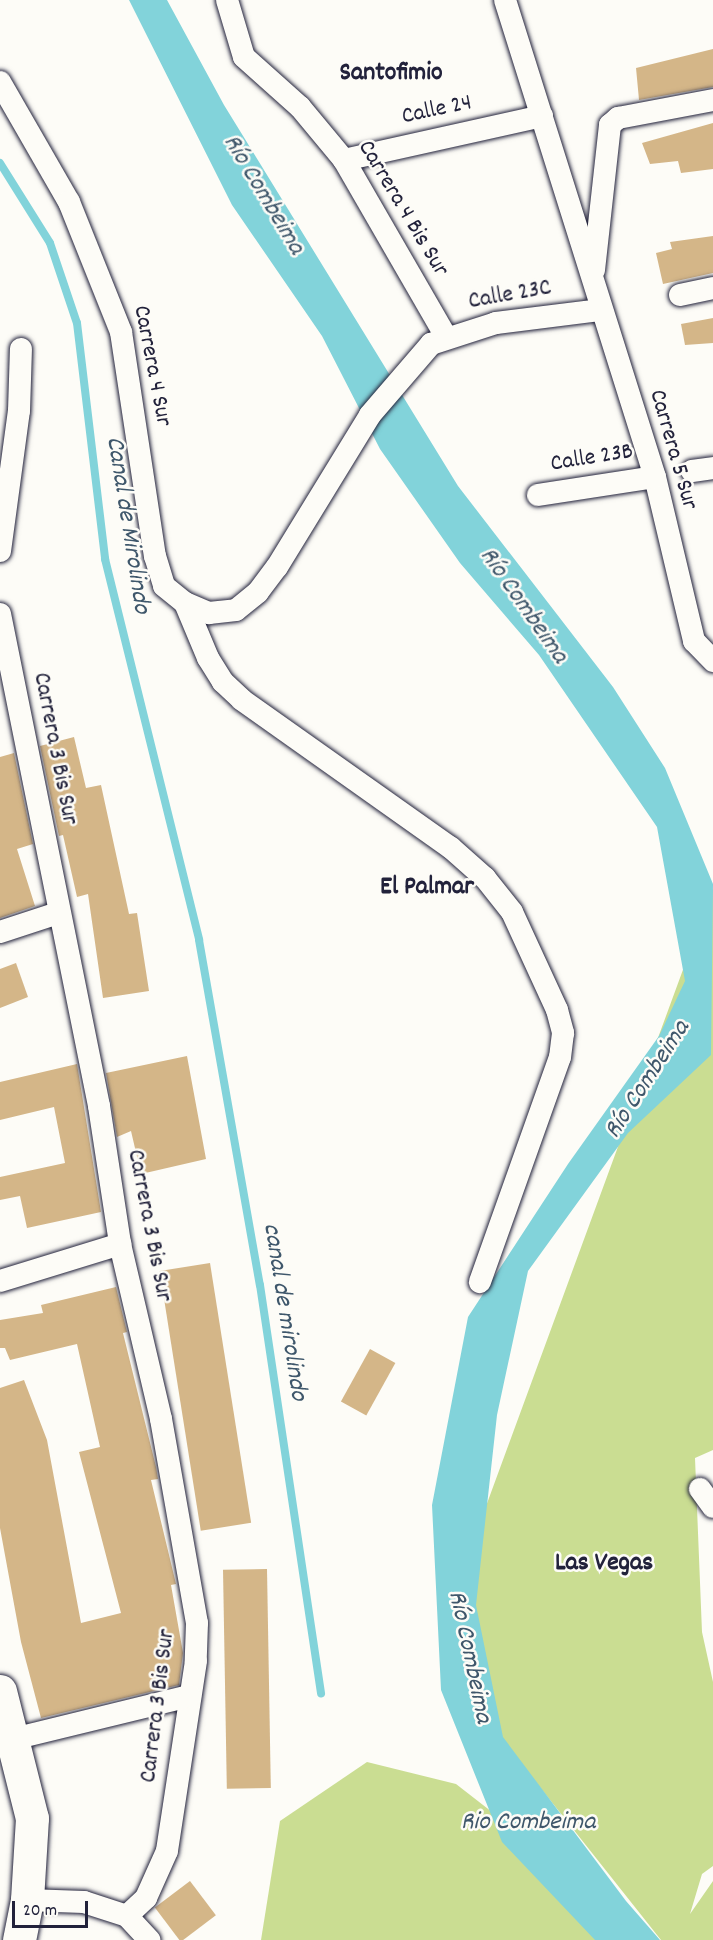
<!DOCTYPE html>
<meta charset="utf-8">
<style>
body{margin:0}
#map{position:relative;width:713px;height:1940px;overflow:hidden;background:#fdfcf7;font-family:Dekko,sans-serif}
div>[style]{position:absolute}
.green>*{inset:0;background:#cadd92}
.water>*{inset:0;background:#82d3da}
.stream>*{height:8px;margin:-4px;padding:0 4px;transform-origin:4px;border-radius:4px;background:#82d3da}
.building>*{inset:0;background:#d4b688;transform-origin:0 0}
.roads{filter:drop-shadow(0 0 2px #22223b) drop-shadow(0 0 2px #22223b)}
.street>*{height:22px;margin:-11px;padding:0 11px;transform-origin:11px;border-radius:11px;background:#fdfcf7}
.secondary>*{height:33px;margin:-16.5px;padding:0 16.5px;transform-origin:16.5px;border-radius:16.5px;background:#fdfcf7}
span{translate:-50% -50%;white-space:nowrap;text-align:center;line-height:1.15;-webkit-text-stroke:5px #fdfcf7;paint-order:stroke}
.street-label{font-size:24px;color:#22223b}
.neighbourhood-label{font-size:26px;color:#22223b;font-weight:700}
.water-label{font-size:26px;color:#3f576b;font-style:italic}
.scale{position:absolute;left:12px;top:1901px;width:76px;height:27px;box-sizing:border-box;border:3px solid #22223b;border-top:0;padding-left:8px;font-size:18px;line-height:21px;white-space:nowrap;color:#22223b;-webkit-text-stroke:4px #fdfcf7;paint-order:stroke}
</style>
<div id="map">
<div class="green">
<div style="clip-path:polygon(713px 888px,713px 1450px,695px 1458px,702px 1632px,713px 1682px,713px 1866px,702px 1874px,690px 1914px,713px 1881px,713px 1940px,661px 1940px,493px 1728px,460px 1577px)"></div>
<div style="clip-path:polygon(367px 1762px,456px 1784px,657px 1940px,261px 1940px,280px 1821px)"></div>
</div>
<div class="water">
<div style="clip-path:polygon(129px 0,167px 0,224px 105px,458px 486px,613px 687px,665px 768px,713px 884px,711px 1055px,628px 1133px,528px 1271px,497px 1415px,476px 1605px,503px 1737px,626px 1901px,660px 1940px,595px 1940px,502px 1842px,441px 1690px,432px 1505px,468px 1317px,568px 1164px,659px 1036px,685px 981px,657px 827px,539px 655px,460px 563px,380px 449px,322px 336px,232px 205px)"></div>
</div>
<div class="stream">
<div style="left:0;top:163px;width:94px;rotate:58deg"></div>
<div style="left:50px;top:243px;width:84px;rotate:71.4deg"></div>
<div style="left:77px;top:323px;width:238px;rotate:83.2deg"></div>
<div style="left:105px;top:559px;width:392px;rotate:76.1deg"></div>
<div style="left:199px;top:940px;width:350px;rotate:80deg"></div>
<div style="left:260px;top:1285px;width:413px;rotate:81.5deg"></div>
</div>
<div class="building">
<div style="clip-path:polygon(713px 49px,713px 87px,639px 100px,636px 68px)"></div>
<div style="clip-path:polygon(713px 123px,713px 169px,681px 173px,678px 161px,650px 164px,642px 143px)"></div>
<div style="clip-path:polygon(713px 236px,713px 273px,663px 284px,656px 253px,672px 249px,670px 242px)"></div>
<div style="clip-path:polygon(713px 318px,713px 343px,685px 345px,681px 324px)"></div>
<div style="clip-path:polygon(74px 737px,86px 788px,101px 785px,129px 914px,137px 913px,149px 991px,103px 998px,88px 894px,77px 897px,63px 835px,59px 836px,40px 746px)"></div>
<div style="clip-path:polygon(14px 753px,33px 844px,17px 849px,35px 906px,0 918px,0 757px)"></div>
<div style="clip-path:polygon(16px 963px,28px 997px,0 1008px,0 969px)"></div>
<div style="clip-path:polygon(187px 1056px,206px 1159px,141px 1174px,131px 1131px,117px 1137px,106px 1073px)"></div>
<div style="clip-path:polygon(77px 1064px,101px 1212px,27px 1228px,20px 1196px,0 1200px,0 1177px,65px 1163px,54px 1107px,0 1120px,0 1082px)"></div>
<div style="left:210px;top:1263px;width:263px;height:51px;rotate:81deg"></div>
<div style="clip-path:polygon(116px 1287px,127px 1332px,123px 1333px,156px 1467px,158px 1479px,151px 1480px,176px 1584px,171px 1585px,183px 1653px,179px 1685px,41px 1718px,21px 1642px,0 1528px,0 1388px,24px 1380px,47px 1440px,81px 1623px,121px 1613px,79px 1452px,100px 1447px,77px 1344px,10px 1360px,5px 1348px,0 1348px,0 1320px,43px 1313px,41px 1305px)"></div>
<div style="left:370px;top:1349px;width:29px;height:60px;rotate:29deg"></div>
<div style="left:267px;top:1569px;width:219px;height:44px;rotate:89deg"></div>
<div style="left:190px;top:1881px;width:43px;height:44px;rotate:53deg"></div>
</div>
<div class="roads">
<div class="street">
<div style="left:227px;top:0;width:59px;rotate:73.4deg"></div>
<div style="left:244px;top:57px;width:75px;rotate:41.8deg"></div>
<div style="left:300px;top:107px;width:69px;rotate:50.3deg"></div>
<div style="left:344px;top:160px;width:204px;rotate:60deg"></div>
<div style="left:505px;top:0;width:500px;rotate:72.54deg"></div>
<div style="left:655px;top:477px;width:169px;rotate:76.6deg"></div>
<div style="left:694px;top:641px;width:28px;rotate:46deg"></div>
<div style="left:0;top:82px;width:138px;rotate:60.1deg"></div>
<div style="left:69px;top:202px;width:140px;rotate:68.2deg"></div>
<div style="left:121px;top:332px;width:227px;rotate:81.4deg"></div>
<div style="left:155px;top:556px;width:31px;rotate:73deg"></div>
<div style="left:164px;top:586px;width:27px;rotate:39deg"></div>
<div style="left:185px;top:603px;width:26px;rotate:23deg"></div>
<div style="left:209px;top:613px;width:27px;rotate:-6deg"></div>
<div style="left:236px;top:610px;width:28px;rotate:-39deg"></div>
<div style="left:258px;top:592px;width:31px;rotate:-53deg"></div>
<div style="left:277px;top:567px;width:178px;rotate:-58.5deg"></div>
<div style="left:370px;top:415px;width:94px;rotate:-49.3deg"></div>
<div style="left:431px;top:344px;width:68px;rotate:-17.9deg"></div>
<div style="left:496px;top:323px;width:106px;rotate:-7.1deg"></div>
<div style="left:344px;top:160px;width:203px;rotate:-12.5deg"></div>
<div style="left:594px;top:270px;width:146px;rotate:-83.7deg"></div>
<div style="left:610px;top:125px;width:11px;rotate:-41deg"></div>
<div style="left:618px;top:118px;width:97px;rotate:-10.7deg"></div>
<div style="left:680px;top:295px;width:34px;rotate:-12deg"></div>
<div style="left:692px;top:471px;width:21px;rotate:-8deg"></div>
<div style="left:538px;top:495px;width:118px;rotate:-8.7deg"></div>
<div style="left:0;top:551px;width:141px;rotate:-82.3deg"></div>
<div style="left:19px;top:411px;width:62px;rotate:-88.2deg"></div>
<div style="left:185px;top:603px;width:60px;rotate:67.3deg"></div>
<div style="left:208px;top:658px;width:28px;rotate:58deg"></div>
<div style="left:223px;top:682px;width:26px;rotate:43deg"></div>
<div style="left:242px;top:700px;width:255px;rotate:35.3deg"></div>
<div style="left:450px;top:847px;width:47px;rotate:41.5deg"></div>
<div style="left:485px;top:878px;width:43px;rotate:51.5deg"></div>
<div style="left:512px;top:912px;width:108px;rotate:65.3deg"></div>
<div style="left:557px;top:1010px;width:24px;rotate:75deg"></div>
<div style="left:563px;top:1033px;width:24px;rotate:97deg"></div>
<div style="left:560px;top:1057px;width:239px;rotate:109.6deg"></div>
<div style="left:0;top:614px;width:502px;rotate:78.62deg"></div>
<div style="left:99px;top:1106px;width:140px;rotate:81.3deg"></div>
<div style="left:120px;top:1244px;width:180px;rotate:76.8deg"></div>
<div style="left:161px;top:1419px;width:207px;rotate:80deg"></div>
<div style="left:197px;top:1623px;width:38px;rotate:92deg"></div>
<div style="left:196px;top:1661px;width:192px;rotate:98.7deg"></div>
<div style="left:167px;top:1851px;width:51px;rotate:114.1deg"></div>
<div style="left:146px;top:1898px;width:26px;rotate:137deg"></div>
<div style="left:0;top:932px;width:61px;rotate:-18.1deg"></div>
<div style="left:0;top:1281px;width:126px;rotate:-17.1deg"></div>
<div style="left:700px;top:1489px;width:22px;rotate:54deg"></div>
<div style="left:13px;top:1739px;width:182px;rotate:-13.7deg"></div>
<div style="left:27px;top:1900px;width:57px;rotate:2deg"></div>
<div style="left:84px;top:1902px;width:45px;rotate:18deg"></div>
<div style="left:127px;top:1916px;width:33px;rotate:47deg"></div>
</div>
<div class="secondary">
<div style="left:0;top:1691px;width:131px;rotate:75.9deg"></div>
<div style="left:32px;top:1818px;width:82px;rotate:93.5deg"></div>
<div style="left:27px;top:1900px;width:41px;rotate:101.3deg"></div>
</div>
</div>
<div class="street-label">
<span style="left:437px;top:111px;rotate:-12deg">Calle 24</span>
<span style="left:402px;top:209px;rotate:59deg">Carrera 4 Bis Sur</span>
<span style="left:510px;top:296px;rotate:-10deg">Calle 23C</span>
<span style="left:151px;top:366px;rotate:79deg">Carrera 4 Sur</span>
<span style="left:672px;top:450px;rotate:74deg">Carrera 5 Sur</span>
<span style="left:592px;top:459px;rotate:-9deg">Calle 23B</span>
<span style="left:54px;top:749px;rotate:79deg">Carrera 3 Bis Sur</span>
<span style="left:148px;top:1226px;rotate:79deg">Carrera 3 Bis Sur</span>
<span style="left:159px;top:1706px;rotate:-83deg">Carrera 3 Bis Sur</span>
</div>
<div class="neighbourhood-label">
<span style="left:391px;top:74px">Santofimio</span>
<span style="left:427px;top:888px">El Palmar</span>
<span style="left:604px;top:1564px">Las Vegas</span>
</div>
<div class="water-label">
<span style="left:263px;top:195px;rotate:59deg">Río Combeima</span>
<span style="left:127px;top:525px;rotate:81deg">Canal de Mirolindo</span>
<span style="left:523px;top:606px;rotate:55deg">Río Combeima</span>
<span style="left:648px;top:1080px;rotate:-57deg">Río Combeima</span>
<span style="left:284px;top:1312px;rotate:81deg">canal de mirolindo</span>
<span style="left:469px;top:1657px;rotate:78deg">Río Combeima</span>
<span style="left:528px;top:1823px">Rio Combeima</span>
</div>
<div class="scale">20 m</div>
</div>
